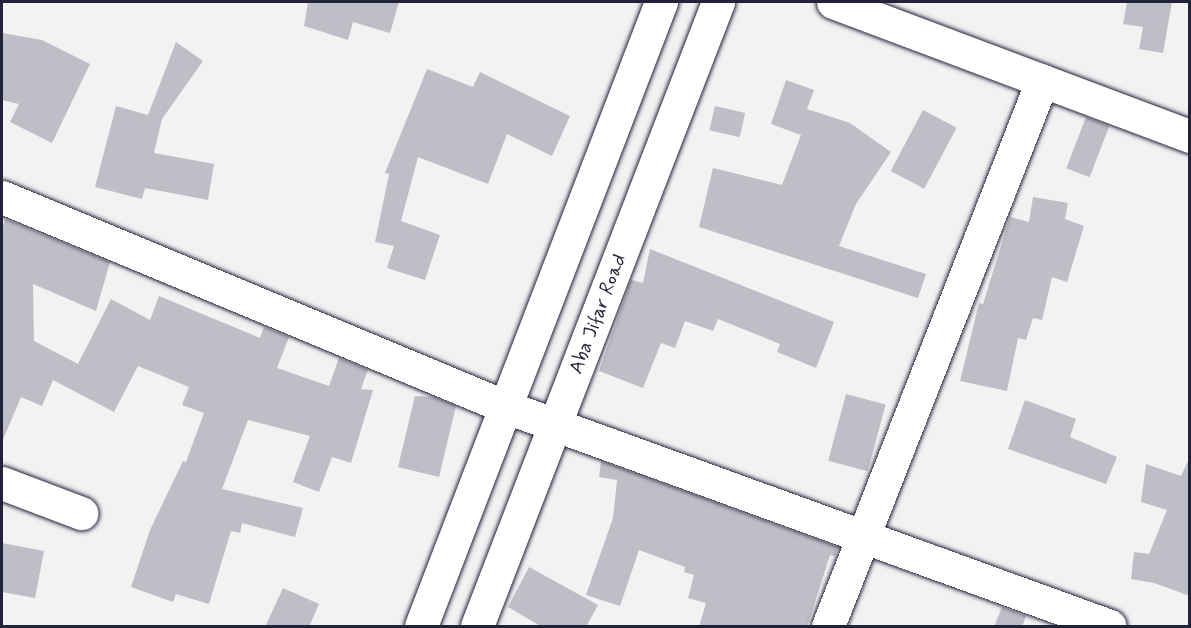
<!DOCTYPE html>
<style>
body{margin:0}
#map{position:relative;width:1191px;height:628px;overflow:hidden;background:#f2f2f3;font-family:Mynerve,sans-serif}
div>[style]{position:absolute}
.building>*{inset:0;background:#bebec6;transform-origin:0 0}
.roads{filter:drop-shadow(0 0 2px #22223b) drop-shadow(0 0 2px #22223b)}
.minor>*{height:33px;margin:-16.5px;padding:0 16.5px;transform-origin:16.5px;border-radius:16.5px;background:#fff}
span{translate:-50% -50%;white-space:nowrap;text-align:center;line-height:1.15;-webkit-text-stroke:6px #fff;paint-order:stroke}
.street-label{font-size:20px;color:#22223b}
.frame{position:absolute;inset:0;border:3px solid #22223b;pointer-events:none}
</style>
<div id="map">
<div class="building">
<div style="clip-path:polygon(308px 2px,399px 2px,390px 33px,353px 22px,348px 40px,304px 26px)"></div>
<div style="clip-path:polygon(1127px 2px,1172px 2px,1163px 53px,1139px 49px,1143px 27px,1123px 24px)"></div>
<div style="clip-path:polygon(2px 33px,42px 40px,90px 64px,52px 143px,10px 122px,19px 104px,2px 100px)"></div>
<div style="clip-path:polygon(176px 42px,203px 61px,162px 119px,154px 153px,214px 164px,208px 200px,145px 188px,142px 199px,95px 187px,116px 106px,148px 115px)"></div>
<div style="clip-path:polygon(427px 69px,473px 87px,480px 72px,570px 116px,552px 156px,507px 134px,488px 184px,418px 157px,401px 221px,440px 235px,425px 280px,387px 268px,394px 246px,375px 242px,389px 174px,385px 173px)"></div>
<div style="clip-path:polygon(786px 80px,814px 90px,807px 109px,850px 123px,891px 152px,856px 204px,839px 246px,926px 274px,918px 298px,699px 227px,713px 168px,782px 185px,801px 135px,771px 124px)"></div>
<div style="left:715px;top:106px;width:31px;height:25px;rotate:13deg"></div>
<div style="left:923px;top:110px;width:38px;height:69px;rotate:28deg"></div>
<div style="left:1086px;top:117px;width:25px;height:55px;rotate:21deg"></div>
<div style="clip-path:polygon(1033px 197px,1068px 203px,1065px 219px,1084px 226px,1067px 282px,1052px 277px,1042px 320px,1033px 318px,1026px 340px,1018px 338px,1007px 391px,960px 381px,979px 303px,983px 304px,1010px 217px,1029px 222px)"></div>
<div style="clip-path:polygon(5px 219px,110px 262px,96px 311px,33px 284px,34px 341px,78px 364px,111px 299px,150px 320px,159px 296px,260px 338px,264px 327px,289px 337px,277px 368px,329px 386px,339px 358px,368px 370px,361px 389px,373px 390px,351px 463px,332px 457px,319px 492px,293px 482px,310px 436px,248px 420px,222px 489px,303px 508px,295px 537px,242px 523px,240px 533px,231px 531px,209px 604px,176px 594px,173px 602px,131px 587px,150px 530px,183px 461px,186px 462px,204px 413px,182px 405px,189px 387px,138px 366px,114px 412px,53px 380px,42px 406px,21px 397px,2px 442px,2px 229px)"></div>
<div style="clip-path:polygon(650px 249px,834px 322px,816px 368px,777px 352px,780px 344px,718px 319px,713px 331px,685px 321px,675px 348px,661px 343px,643px 388px,599px 371px,631px 280px,643px 283px)"></div>
<div style="left:846px;top:394px;width:41px;height:69px;rotate:15deg"></div>
<div style="clip-path:polygon(415px 396px,434px 397px,456px 406px,439px 477px,398px 467px)"></div>
<div style="clip-path:polygon(1025px 400px,1076px 419px,1070px 437px,1117px 457px,1106px 484px,1008px 449px)"></div>
<div style="clip-path:polygon(1190px 457px,1190px 596px,1154px 583px,1131px 579px,1134px 552px,1149px 554px,1167px 510px,1141px 502px,1146px 464px,1181px 476px)"></div>
<div style="clip-path:polygon(601px 461px,838px 547px,835px 556px,830px 555px,807px 627px,699px 627px,706px 603px,688px 598px,694px 575px,684px 572px,685px 567px,639px 550px,620px 606px,586px 595px,613px 518px,617px 480px,599px 477px)"></div>
<div style="clip-path:polygon(2px 543px,44px 551px,35px 598px,2px 592px)"></div>
<div style="clip-path:polygon(529px 567px,598px 605px,586px 627px,542px 627px,508px 607px)"></div>
<div style="clip-path:polygon(283px 588px,319px 604px,309px 627px,265px 627px)"></div>
<div style="clip-path:polygon(1002px 607px,1026px 616px,1022px 627px,994px 627px)"></div>
</div>
<div class="roads">
<div class="minor">
<div style="left:833px;top:2px;width:381px;rotate:20.6deg"></div>
<div style="left:2px;top:197px;width:546px;rotate:22.62deg"></div>
<div style="left:506px;top:407px;width:642px;rotate:19.93deg"></div>
<div style="left:2px;top:483px;width:85px;rotate:20.8deg"></div>
<div style="left:421px;top:626px;width:669px;rotate:-68.96deg"></div>
<div style="left:477px;top:626px;width:669px;rotate:-68.88deg"></div>
<div style="left:828px;top:626px;width:586px;rotate:-68.56deg"></div>
</div>
</div>
<div class="street-label">
<span style="left:598px;top:314px;rotate:-69deg">Aba Jifar Road</span>
</div>
<div class="frame"></div>
</div>
